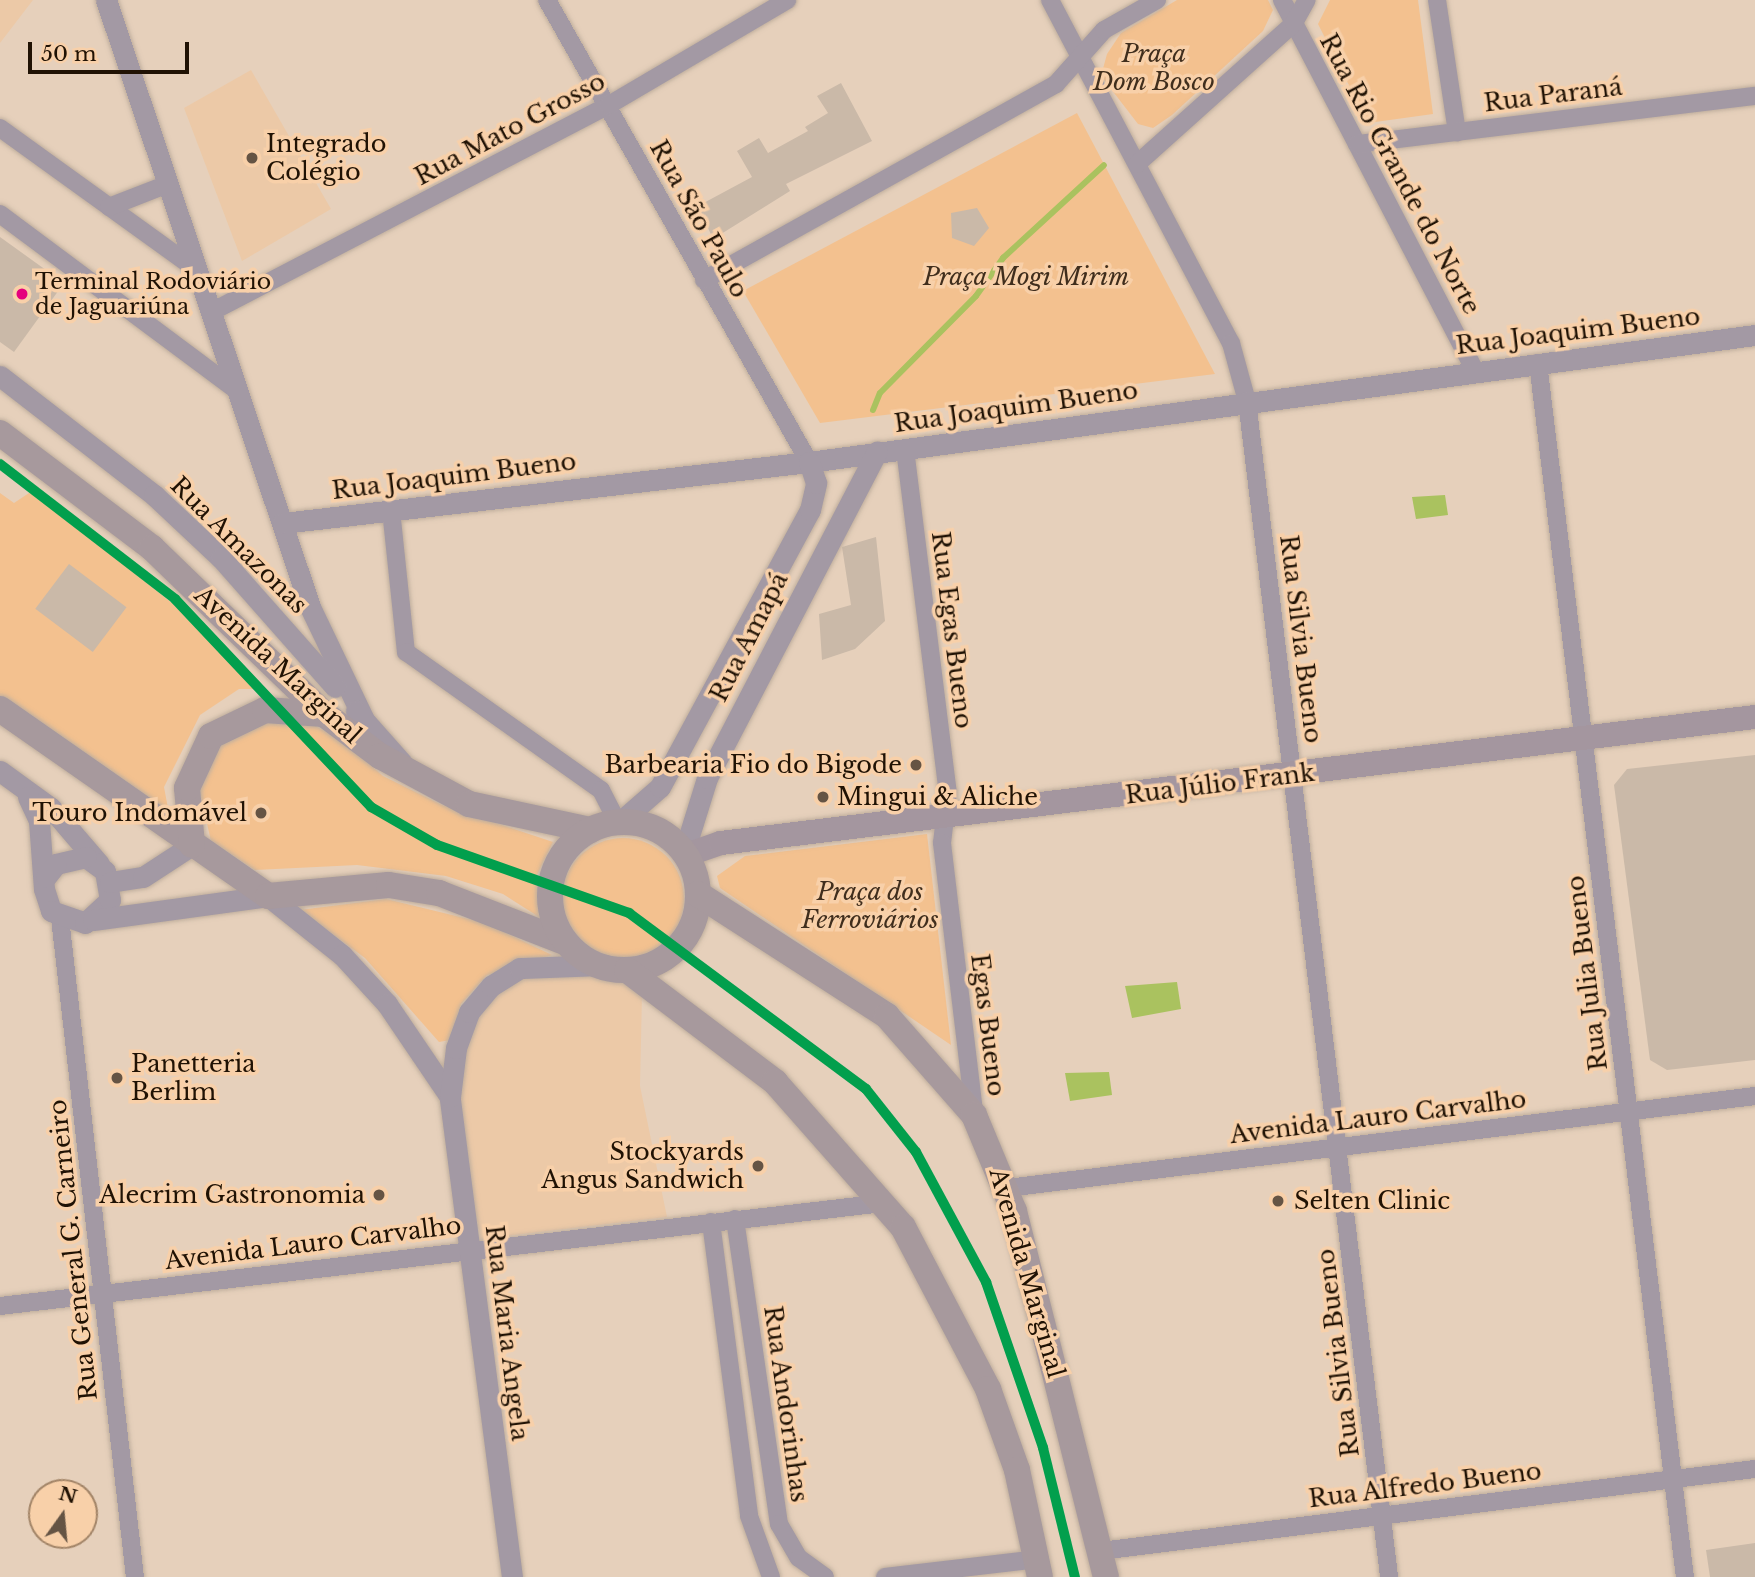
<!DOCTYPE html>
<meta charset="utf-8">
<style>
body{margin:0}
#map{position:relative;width:1755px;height:1577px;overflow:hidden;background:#e6d0bb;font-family:"Libre Baskerville",serif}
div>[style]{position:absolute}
.built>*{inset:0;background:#ecc9a7}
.green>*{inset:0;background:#f3c18f}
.round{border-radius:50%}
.water>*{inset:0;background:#aac25f}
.stream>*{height:6px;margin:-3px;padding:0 3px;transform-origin:3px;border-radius:3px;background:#aac25f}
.building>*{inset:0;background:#cab9a8;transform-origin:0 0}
.roads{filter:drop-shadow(0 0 2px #bfae9d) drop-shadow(0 0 2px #bfae9d)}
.minor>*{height:18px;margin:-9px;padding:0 9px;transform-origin:9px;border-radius:9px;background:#a399a4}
.tertiary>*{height:21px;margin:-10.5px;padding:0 10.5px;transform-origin:10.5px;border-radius:10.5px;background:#a399a4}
.secondary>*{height:24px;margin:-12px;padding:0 12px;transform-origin:12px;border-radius:12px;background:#a4969f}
.primary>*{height:26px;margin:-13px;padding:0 13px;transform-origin:13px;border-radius:13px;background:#a7999d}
.primary>.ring{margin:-13px;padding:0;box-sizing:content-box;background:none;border:26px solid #a7999d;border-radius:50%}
.rail-1>*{height:10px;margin:-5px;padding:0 5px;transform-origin:5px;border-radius:5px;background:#029f4d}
.dots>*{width:19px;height:19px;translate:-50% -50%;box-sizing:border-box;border:4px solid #f8d0a9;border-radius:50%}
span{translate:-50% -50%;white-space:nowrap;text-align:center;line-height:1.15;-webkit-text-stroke:7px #f8d0a9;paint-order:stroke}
.bus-label{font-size:22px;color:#201204}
.left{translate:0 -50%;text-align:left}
.park-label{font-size:24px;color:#402e1d;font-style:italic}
.street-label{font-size:24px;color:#201204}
.poi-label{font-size:24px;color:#201204}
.right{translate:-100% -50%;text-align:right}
.north{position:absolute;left:28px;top:1479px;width:70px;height:70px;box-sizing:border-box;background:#f8d0a9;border:2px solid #a28467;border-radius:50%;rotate:15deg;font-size:19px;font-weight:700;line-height:28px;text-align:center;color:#201204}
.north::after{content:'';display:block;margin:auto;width:24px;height:32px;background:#655444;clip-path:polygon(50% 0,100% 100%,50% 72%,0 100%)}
.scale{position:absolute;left:28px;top:42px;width:161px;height:32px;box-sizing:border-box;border:4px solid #201204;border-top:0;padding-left:9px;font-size:21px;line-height:24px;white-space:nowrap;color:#201204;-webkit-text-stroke:5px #f8d0a9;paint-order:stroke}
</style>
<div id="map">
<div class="built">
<div style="clip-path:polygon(0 0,33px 0,0 43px)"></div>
<div style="clip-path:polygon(251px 70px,331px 209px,242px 261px,184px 108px)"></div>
<div style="clip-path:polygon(597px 966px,642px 995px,640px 1086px,667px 1217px,481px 1239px,451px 1097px,471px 1012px,522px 972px)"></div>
</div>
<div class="green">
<div style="clip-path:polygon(1177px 0,1268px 0,1273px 10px,1263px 31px,1172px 115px,1153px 128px,1138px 124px,1101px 76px,1107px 54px,1121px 33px)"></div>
<div style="clip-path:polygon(1330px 0,1418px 0,1433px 114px,1368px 123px,1318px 24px)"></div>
<div style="clip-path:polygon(1077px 113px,1215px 374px,820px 423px,743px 291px)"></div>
<div style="clip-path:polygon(32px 491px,173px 604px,254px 689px,239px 689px,200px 715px,164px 787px,170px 819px,0 696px,0 493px,14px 503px)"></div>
<div style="clip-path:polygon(299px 717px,341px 740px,383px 776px,442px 805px,553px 842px,536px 877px,539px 917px,503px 894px,446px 876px,357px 865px,255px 870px,211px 841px,198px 784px,213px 753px,234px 730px,263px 718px)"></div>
<div style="clip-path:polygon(927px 834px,951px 1045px,720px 888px,717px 876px,745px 856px)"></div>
<div class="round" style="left:562px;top:838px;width:122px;height:122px"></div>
<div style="clip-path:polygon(386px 899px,485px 923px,552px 955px,487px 975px,461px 1004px,450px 1040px,439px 1042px,365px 958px,300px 910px)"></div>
</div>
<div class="water">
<div style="clip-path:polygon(1445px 495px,1448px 515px,1416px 519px,1412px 497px)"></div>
<div style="clip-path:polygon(1177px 982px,1181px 1009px,1132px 1018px,1125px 986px)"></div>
<div style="clip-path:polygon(1109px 1072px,1112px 1095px,1070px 1101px,1065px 1073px)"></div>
</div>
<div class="stream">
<div style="left:873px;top:410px;width:18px;rotate:-68deg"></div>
<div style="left:880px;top:393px;width:136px;rotate:-45.3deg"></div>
<div style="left:976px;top:296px;width:47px;rotate:-54.6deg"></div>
<div style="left:1003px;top:258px;width:137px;rotate:-42.6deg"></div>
</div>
<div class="building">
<div style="clip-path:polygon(841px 83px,872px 141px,786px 184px,790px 191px,713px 239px,698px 206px,752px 177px,737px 151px,759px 138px,768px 153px,808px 131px,805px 127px,828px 113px,817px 96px)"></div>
<div style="clip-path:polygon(977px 208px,989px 228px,974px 246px,952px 238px,951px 213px)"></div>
<div style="clip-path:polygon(0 237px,64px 283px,14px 352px,0 342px)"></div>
<div style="clip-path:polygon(876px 537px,885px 621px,855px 649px,822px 660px,819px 614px,851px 605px,842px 547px)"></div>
<div style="left:69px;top:564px;width:72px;height:56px;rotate:37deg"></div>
<div style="clip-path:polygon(1755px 755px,1755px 1060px,1667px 1070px,1650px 1060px,1614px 785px,1627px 769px)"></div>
<div style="clip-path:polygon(1755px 1543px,1755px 1577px,1710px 1577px,1706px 1550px)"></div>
</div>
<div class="roads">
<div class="minor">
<div style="left:547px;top:0;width:531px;rotate:60.44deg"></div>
<div style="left:1050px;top:0;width:388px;rotate:62.2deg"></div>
<div style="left:1231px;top:343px;width:60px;rotate:74.6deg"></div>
<div style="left:1247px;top:401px;width:1185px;rotate:83.11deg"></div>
<div style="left:1282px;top:0;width:418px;rotate:62.5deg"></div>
<div style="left:1437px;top:0;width:134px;rotate:81.4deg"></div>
<div style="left:0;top:128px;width:244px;rotate:35.8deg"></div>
<div style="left:1357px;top:144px;width:401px;rotate:-6.9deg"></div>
<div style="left:1137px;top:164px;width:211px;rotate:-41.9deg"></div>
<div style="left:1294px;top:23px;width:26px;rotate:-61deg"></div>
<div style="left:109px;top:207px;width:63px;rotate:-21.3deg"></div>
<div style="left:0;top:214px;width:293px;rotate:36.7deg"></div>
<div style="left:704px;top:280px;width:403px;rotate:-29.1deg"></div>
<div style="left:1056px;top:84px;width:72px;rotate:-48.4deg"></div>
<div style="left:1104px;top:30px;width:61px;rotate:-29.5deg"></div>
<div style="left:213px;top:311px;width:446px;rotate:-27.5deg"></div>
<div style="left:609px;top:105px;width:207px;rotate:-30.5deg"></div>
<div style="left:1538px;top:363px;width:1223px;rotate:83.1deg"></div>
<div style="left:905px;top:449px;width:346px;rotate:82.9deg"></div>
<div style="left:948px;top:792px;width:51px;rotate:96.7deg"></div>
<div style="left:942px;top:843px;width:271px;rotate:83.2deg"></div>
<div style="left:391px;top:510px;width:143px;rotate:84deg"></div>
<div style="left:406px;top:652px;width:239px;rotate:35.3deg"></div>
<div style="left:601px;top:790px;width:36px;rotate:63deg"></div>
<div style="left:60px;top:918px;width:663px;rotate:83.51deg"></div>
<div style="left:1007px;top:1188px;width:754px;rotate:-7.01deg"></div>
<div style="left:735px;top:1219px;width:308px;rotate:81.8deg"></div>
<div style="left:779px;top:1524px;width:39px;rotate:60deg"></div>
<div style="left:799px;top:1558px;width:32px;rotate:36deg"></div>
<div style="left:711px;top:1222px;width:296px;rotate:82.6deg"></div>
<div style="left:749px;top:1516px;width:65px;rotate:70.2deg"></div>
<div style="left:0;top:1306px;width:889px;rotate:-6.65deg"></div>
<div style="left:1101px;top:1551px;width:659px;rotate:-7.15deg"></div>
<div style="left:885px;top:1577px;width:154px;rotate:-6.7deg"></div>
</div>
<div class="tertiary">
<div style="left:106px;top:0;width:640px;rotate:71.42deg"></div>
<div style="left:310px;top:607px;width:127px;rotate:64.4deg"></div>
<div style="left:0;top:376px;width:195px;rotate:37.7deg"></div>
<div style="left:154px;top:495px;width:92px;rotate:43.2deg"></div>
<div style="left:221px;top:558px;width:172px;rotate:48.5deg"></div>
<div style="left:283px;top:523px;width:530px;rotate:-6.62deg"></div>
<div style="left:809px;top:462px;width:954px;rotate:-7.65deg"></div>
<div style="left:356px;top:711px;width:69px;rotate:48.5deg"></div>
<div style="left:0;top:771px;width:63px;rotate:36deg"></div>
<div style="left:51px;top:808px;width:74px;rotate:49.4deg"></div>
<div style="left:28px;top:797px;width:26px;rotate:65deg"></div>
<div style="left:39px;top:821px;width:68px;rotate:85.8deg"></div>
<div style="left:44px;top:889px;width:23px;rotate:72deg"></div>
<div style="left:51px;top:911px;width:36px;rotate:19deg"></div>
<div style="left:85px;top:923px;width:34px;rotate:-43deg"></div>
<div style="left:110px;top:900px;width:29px;rotate:-100deg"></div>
<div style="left:105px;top:871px;width:24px;rotate:-144deg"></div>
<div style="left:86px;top:857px;width:31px;rotate:167deg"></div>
<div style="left:56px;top:864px;width:16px;rotate:128deg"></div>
<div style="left:620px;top:822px;width:53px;rotate:-41.2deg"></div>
<div style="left:660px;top:787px;width:315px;rotate:-61.6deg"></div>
<div style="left:810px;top:510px;width:28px;rotate:-77deg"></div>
<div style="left:816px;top:483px;width:22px;rotate:-108deg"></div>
<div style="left:684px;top:852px;width:77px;rotate:-72.7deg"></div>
<div style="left:707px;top:778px;width:368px;rotate:-62.5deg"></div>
<div style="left:110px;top:882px;width:33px;rotate:-9deg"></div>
<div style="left:143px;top:877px;width:59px;rotate:-33.1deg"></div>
<div style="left:93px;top:920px;width:177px;rotate:-7.8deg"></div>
<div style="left:268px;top:896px;width:95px;rotate:38.6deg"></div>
<div style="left:342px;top:955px;width:67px;rotate:47.4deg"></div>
<div style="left:387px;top:1004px;width:112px;rotate:55.9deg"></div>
<div style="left:512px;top:1577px;width:484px;rotate:-97.4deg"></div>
<div style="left:450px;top:1097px;width:49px;rotate:-83deg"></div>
<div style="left:456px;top:1048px;width:38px;rotate:-70deg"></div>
<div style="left:469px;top:1012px;width:34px;rotate:-50deg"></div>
<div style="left:491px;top:986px;width:34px;rotate:-32deg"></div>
<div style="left:520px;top:968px;width:77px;rotate:-2.2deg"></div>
</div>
<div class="secondary">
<div style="left:686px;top:855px;width:37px;rotate:-19deg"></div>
<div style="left:721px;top:843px;width:1042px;rotate:-6.95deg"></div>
</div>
<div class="primary">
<div style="left:0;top:433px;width:191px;rotate:37.1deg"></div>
<div style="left:152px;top:548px;width:239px;rotate:44deg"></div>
<div style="left:324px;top:714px;width:70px;rotate:36.9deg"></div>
<div style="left:380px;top:756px;width:101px;rotate:28.3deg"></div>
<div style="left:469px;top:804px;width:124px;rotate:12.1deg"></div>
<div style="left:0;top:709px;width:327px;rotate:34.9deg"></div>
<div style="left:268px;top:896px;width:121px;rotate:-5.2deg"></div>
<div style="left:389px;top:885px;width:51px;rotate:9.1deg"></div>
<div style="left:439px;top:893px;width:135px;rotate:21.3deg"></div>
<div class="ring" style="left:550px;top:822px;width:122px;height:122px"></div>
<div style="left:192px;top:845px;width:57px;rotate:-95deg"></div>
<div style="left:187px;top:788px;width:57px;rotate:-65.2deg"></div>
<div style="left:211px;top:736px;width:60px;rotate:-25.7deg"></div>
<div style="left:265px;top:710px;width:59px;rotate:3.9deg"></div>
<div style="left:698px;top:894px;width:225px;rotate:32.8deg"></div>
<div style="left:887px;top:1016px;width:132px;rotate:48.7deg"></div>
<div style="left:974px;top:1115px;width:104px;rotate:67.4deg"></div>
<div style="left:1014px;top:1211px;width:377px;rotate:75.9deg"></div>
<div style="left:627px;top:970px;width:186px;rotate:37.1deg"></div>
<div style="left:775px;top:1082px;width:193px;rotate:48.6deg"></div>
<div style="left:903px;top:1227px;width:183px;rotate:62.3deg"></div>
<div style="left:988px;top:1389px;width:86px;rotate:70.3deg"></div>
<div style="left:1017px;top:1470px;width:109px;rotate:77.9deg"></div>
</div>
</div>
<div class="rail-1">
<div style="left:0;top:464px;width:221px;rotate:37.6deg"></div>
<div style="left:175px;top:599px;width:286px;rotate:46.7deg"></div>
<div style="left:371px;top:807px;width:76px;rotate:29.9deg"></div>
<div style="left:437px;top:845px;width:204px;rotate:19.5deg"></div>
<div style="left:629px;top:913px;width:295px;rotate:36.6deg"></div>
<div style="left:866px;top:1089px;width:80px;rotate:51.6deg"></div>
<div style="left:916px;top:1152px;width:148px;rotate:61.7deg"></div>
<div style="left:986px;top:1282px;width:176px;rotate:71deg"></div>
<div style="left:1043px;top:1448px;width:133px;rotate:76.1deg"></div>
</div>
<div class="dots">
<div style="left:252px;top:158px;background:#655444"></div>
<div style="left:22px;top:294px;background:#e5007d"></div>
<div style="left:916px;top:765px;background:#655444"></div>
<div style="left:823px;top:797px;background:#655444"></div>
<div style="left:261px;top:813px;background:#655444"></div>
<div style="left:117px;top:1078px;background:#655444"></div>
<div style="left:758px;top:1166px;background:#655444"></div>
<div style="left:379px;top:1195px;background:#655444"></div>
<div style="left:1278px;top:1201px;background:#655444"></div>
</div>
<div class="bus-label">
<span class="left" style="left:35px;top:294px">Terminal Rodoviário<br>de Jaguariúna</span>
</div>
<div class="park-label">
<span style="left:1154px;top:68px">Praça<br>Dom Bosco</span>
<span style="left:1026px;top:277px">Praça Mogi Mirim</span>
<span style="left:870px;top:906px">Praça dos<br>Ferroviários</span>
</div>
<div class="street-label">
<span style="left:1553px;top:95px;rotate:-7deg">Rua Paraná</span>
<span style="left:510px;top:129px;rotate:-28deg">Rua Mato Grosso</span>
<span style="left:1400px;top:174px;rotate:62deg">Rua Rio Grande do Norte</span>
<span style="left:699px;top:219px;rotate:61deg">Rua São Paulo</span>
<span style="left:1578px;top:331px;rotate:-7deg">Rua Joaquim Bueno</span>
<span style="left:1016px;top:407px;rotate:-8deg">Rua Joaquim Bueno</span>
<span style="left:454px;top:476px;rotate:-7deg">Rua Joaquim Bueno</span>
<span style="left:239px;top:545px;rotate:45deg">Rua Amazonas</span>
<span style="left:952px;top:630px;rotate:83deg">Rua Egas Bueno</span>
<span style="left:749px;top:637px;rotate:-63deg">Rua Amapá</span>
<span style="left:1301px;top:639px;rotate:83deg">Rua Silvia Bueno</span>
<span style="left:278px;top:665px;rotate:43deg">Avenida Marginal</span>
<span style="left:1220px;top:784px;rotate:-7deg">Rua Júlio Frank</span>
<span style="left:1587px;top:973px;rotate:-97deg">Rua Julia Bueno</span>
<span style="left:988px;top:1025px;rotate:83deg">Egas Bueno</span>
<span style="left:1378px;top:1117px;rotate:-7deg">Avenida Lauro Carvalho</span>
<span style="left:313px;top:1243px;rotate:-7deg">Avenida Lauro Carvalho</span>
<span style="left:73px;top:1250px;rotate:-96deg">Rua General G. Carneiro</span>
<span style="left:1027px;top:1273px;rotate:74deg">Avenida Marginal</span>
<span style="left:507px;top:1333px;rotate:83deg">Rua Maria Angela</span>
<span style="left:1338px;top:1353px;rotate:-97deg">Rua Silvia Bueno</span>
<span style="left:786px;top:1404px;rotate:82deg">Rua Andorinhas</span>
<span style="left:1425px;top:1485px;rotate:-7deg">Rua Alfredo Bueno</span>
</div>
<div class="poi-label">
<span class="left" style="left:266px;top:158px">Integrado<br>Colégio</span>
<span class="right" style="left:902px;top:765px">Barbearia Fio do Bigode</span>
<span class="left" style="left:837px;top:797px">Mingui &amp; Aliche</span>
<span class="right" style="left:247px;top:813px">Touro Indomável</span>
<span class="left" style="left:131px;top:1078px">Panetteria<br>Berlim</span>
<span class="right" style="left:744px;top:1166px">Stockyards<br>Angus Sandwich</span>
<span class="right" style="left:365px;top:1195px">Alecrim Gastronomia</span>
<span class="left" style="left:1294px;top:1201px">Selten Clinic</span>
</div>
<div class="north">N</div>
<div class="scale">50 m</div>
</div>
